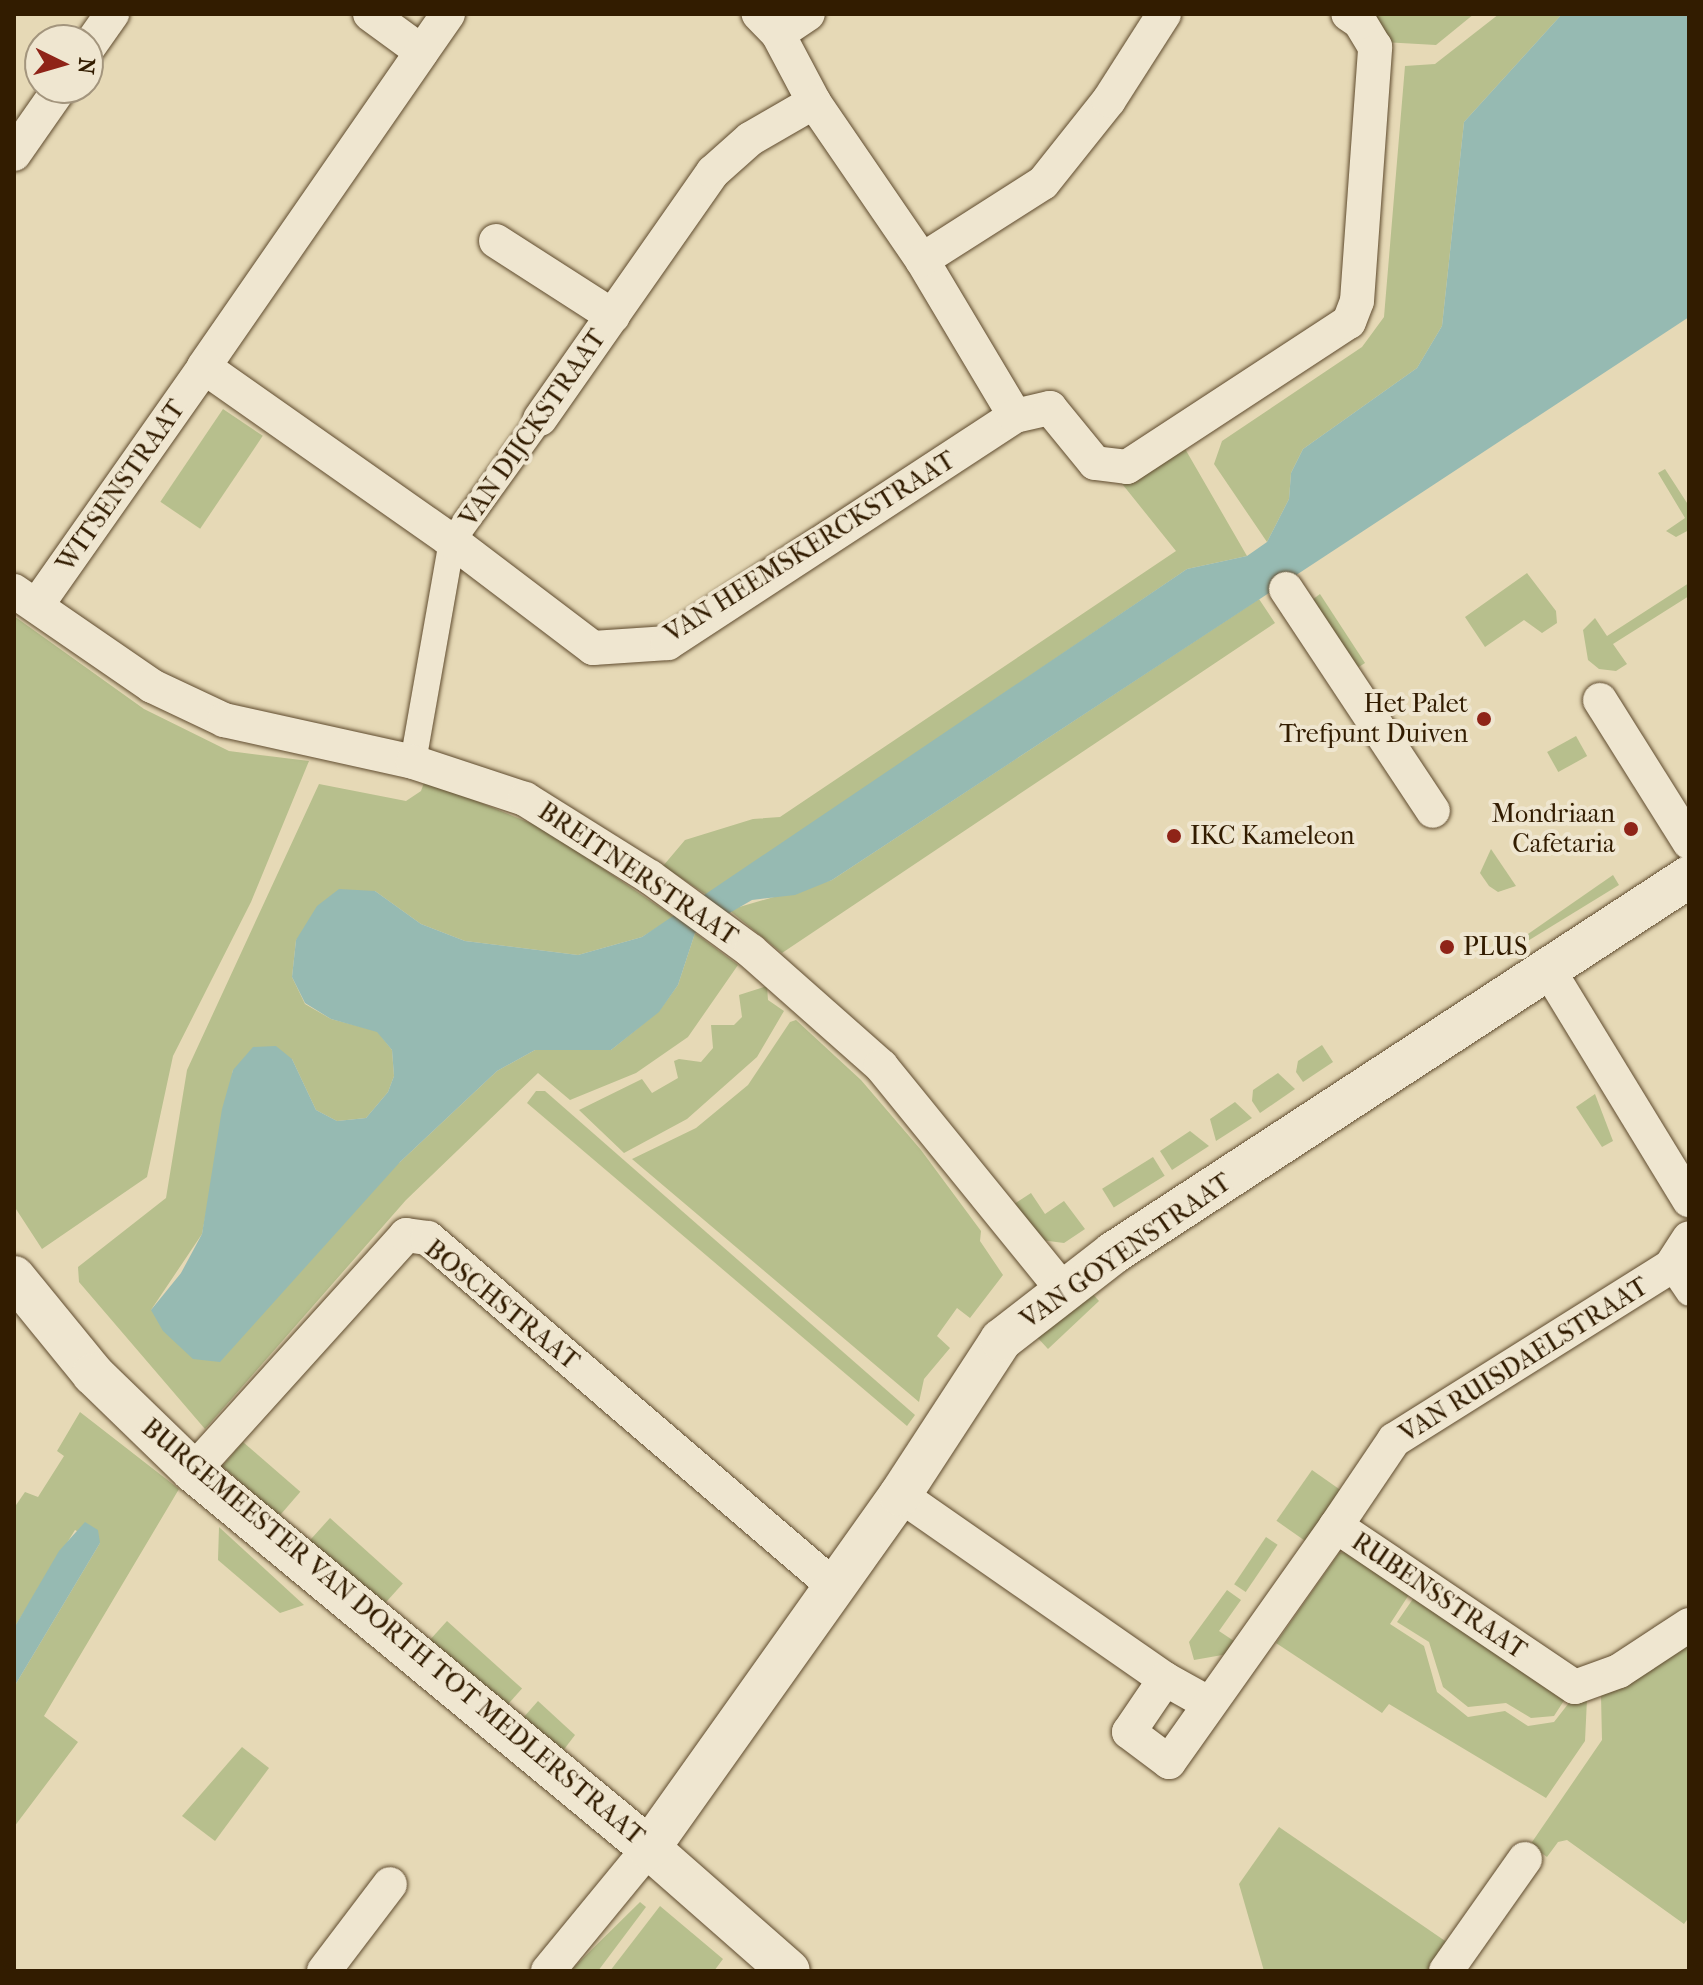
<!DOCTYPE html>
<style>
body{margin:0}
#map{position:relative;width:1703px;height:1985px;overflow:hidden;background:#e6d9b6;font-family:"IM FELL French Canon",serif}
div>[style]{position:absolute}
.green>*{inset:0;background:#b7bf8d;transform-origin:0 0}
.water>*{inset:0;background:#96bab2}
.roads{filter:drop-shadow(0 0 2px #5f4b2e) drop-shadow(0 0 2px #5f4b2e)}
.pedestrian>*{height:26px;margin:-13px;padding:0 13px;transform-origin:13px;border-radius:13px;background:#efe6d0}
.minor>*{height:34px;margin:-17px;padding:0 17px;transform-origin:17px;border-radius:17px;background:#efe6d0}
.tertiary>*{height:42px;margin:-21px;padding:0 21px;transform-origin:21px;border-radius:21px;background:#efe6d0}
.dots>*{width:22px;height:22px;translate:-50% -50%;box-sizing:border-box;border:4px solid #efe6d0;border-radius:50%}
span{translate:-50% -50%;white-space:nowrap;text-align:center;line-height:1.15;-webkit-text-stroke:8px #efe6d0;paint-order:stroke}
.street-label{font-size:26px;color:#321c00}
.poi-label{font-size:26px;color:#321c00}
.right{translate:-100% -50%;text-align:right}
.left{translate:0 -50%;text-align:left}
.frame{position:absolute;inset:0;border:16px solid #321c00;pointer-events:none}
.north{position:absolute;left:24px;top:24px;width:80px;height:80px;box-sizing:border-box;background:#efe6d0;border:2px solid #a3957d;border-radius:50%;rotate:95deg;font-size:22px;font-weight:700;line-height:32px;text-align:center;color:#321c00}
.north::after{content:'';display:block;margin:auto;width:28px;height:36px;background:#8f2418;clip-path:polygon(50% 0,100% 100%,50% 72%,0 100%)}
</style>
<div id="map">
<div class="green">
<div style="clip-path:polygon(1363px 14px,1474px 14px,1436px 45px,1383px 42px)"></div>
<div style="clip-path:polygon(1499px 14px,1562px 14px,1464px 122px,1442px 326px,1417px 368px,1303px 449px,1291px 473px,1289px 499px,1267px 542px,1214px 464px,1222px 441px,1362px 347px,1384px 317px,1405px 66px,1435px 64px)"></div>
<div style="left:223px;top:409px;width:48px;height:112px;rotate:34deg"></div>
<div style="clip-path:polygon(1184px 447px,1247px 556px,1187px 569px,707px 895px,663px 866px,685px 840px,753px 819px,780px 817px,1176px 551px,1119px 480px)"></div>
<div style="clip-path:polygon(1665px 469px,1689px 506px,1689px 530px,1676px 537px,1666px 531px,1685px 518px,1658px 473px)"></div>
<div style="clip-path:polygon(1527px 573px,1556px 611px,1557px 623px,1542px 633px,1524px 620px,1485px 647px,1465px 617px)"></div>
<div style="clip-path:polygon(1689px 583px,1689px 596px,1613px 644px,1627px 664px,1616px 671px,1599px 669px,1588px 660px,1583px 630px,1595px 618px,1607px 636px)"></div>
<div style="clip-path:polygon(1320px 594px,1365px 663px,1354px 670px,1308px 603px)"></div>
<div style="clip-path:polygon(1259px 599px,1275px 623px,782px 953px,729px 910px,832px 880px)"></div>
<div style="clip-path:polygon(14px 616px,144px 709px,229px 751px,309px 761px,251px 902px,173px 1056px,147px 1177px,42px 1249px,14px 1206px)"></div>
<div style="left:1576px;top:736px;width:23px;height:33px;rotate:61deg"></div>
<div style="clip-path:polygon(425px 780px,545px 829px,674px 917px,642px 937px,578px 955px,465px 941px,421px 924px,375px 891px,296px 940px,292px 977px,305px 1004px,331px 1019px,377px 1031px,392px 1050px,394px 1076px,388px 1092px,366px 1118px,337px 1121px,316px 1110px,292px 1059px,233px 1070px,202px 1234px,151px 1310px,400px 1162px,497px 1071px,535px 1050px,611px 1050px,659px 1011px,678px 985px,695px 933px,738px 965px,688px 1037px,636px 1073px,570px 1100px,538px 1073px,406px 1200px,205px 1429px,79px 1282px,78px 1267px,166px 1198px,187px 1070px,319px 784px,406px 801px,421px 791px)"></div>
<div style="clip-path:polygon(1491px 849px,1516px 886px,1498px 892px,1489px 886px,1480px 873px)"></div>
<div style="clip-path:polygon(1613px 875px,1619px 885px,1508px 953px,1518px 941px)"></div>
<div style="clip-path:polygon(767px 986px,768px 1000px,784px 1011px,757px 1057px,687px 1119px,624px 1153px,579px 1110px,642px 1079px,652px 1093px,678px 1078px,674px 1061px,679px 1059px,701px 1062px,713px 1048px,711px 1025px,734px 1025px,742px 1017px,739px 995px)"></div>
<div style="clip-path:polygon(796px 1020px,861px 1080px,921px 1150px,981px 1231px,980px 1241px,1003px 1275px,970px 1318px,957px 1308px,937px 1336px,950px 1348px,924px 1379px,919px 1402px,632px 1159px,696px 1128px,748px 1085px,790px 1022px)"></div>
<div style="clip-path:polygon(1322px 1045px,1333px 1062px,1303px 1082px,1296px 1072px,1298px 1061px)"></div>
<div style="clip-path:polygon(1278px 1073px,1295px 1089px,1260px 1113px,1252px 1101px,1253px 1090px)"></div>
<div style="clip-path:polygon(536px 1091px,545px 1091px,915px 1415px,907px 1426px,527px 1103px)"></div>
<div style="clip-path:polygon(1595px 1094px,1613px 1141px,1602px 1147px,1576px 1107px)"></div>
<div style="clip-path:polygon(1235px 1102px,1252px 1118px,1216px 1141px,1210px 1119px)"></div>
<div style="clip-path:polygon(1190px 1131px,1209px 1146px,1172px 1170px,1160px 1151px)"></div>
<div style="left:1153px;top:1157px;width:22px;height:60px;rotate:58deg"></div>
<div style="clip-path:polygon(1031px 1193px,1045px 1214px,1064px 1201px,1085px 1229px,1064px 1243px,1033px 1239px,1008px 1208px)"></div>
<div style="clip-path:polygon(1091px 1292px,1099px 1301px,1048px 1349px,1036px 1336px)"></div>
<div style="clip-path:polygon(80px 1412px,179px 1489px,44px 1716px,78px 1742px,14px 1827px,14px 1687px,100px 1543px,75px 1530px,14px 1628px,14px 1508px,25px 1492px,38px 1497px,64px 1456px,57px 1451px)"></div>
<div style="left:243px;top:1442px;width:76px;height:32px;rotate:41deg"></div>
<div style="left:1312px;top:1470px;width:40px;height:62px;rotate:35deg"></div>
<div style="left:330px;top:1518px;width:98px;height:33px;rotate:42deg"></div>
<div style="clip-path:polygon(219px 1527px,304px 1605px,280px 1613px,218px 1560px)"></div>
<div style="left:1266px;top:1537px;width:14px;height:57px;rotate:34deg"></div>
<div style="clip-path:polygon(1345px 1552px,1410px 1593px,1390px 1624px,1424px 1646px,1437px 1692px,1468px 1717px,1505px 1711px,1528px 1726px,1554px 1722px,1572px 1699px,1587px 1699px,1585px 1741px,1546px 1798px,1389px 1704px,1382px 1713px,1276px 1643px,1339px 1553px)"></div>
<div style="clip-path:polygon(1227px 1590px,1241px 1600px,1219px 1631px,1237px 1643px,1228px 1654px,1194px 1660px,1189px 1642px)"></div>
<div style="clip-path:polygon(1417px 1593px,1567px 1696px,1554px 1716px,1531px 1718px,1506px 1703px,1468px 1707px,1443px 1687px,1429px 1642px,1397px 1622px)"></div>
<div style="left:447px;top:1621px;width:101px;height:32px;rotate:42deg"></div>
<div style="clip-path:polygon(1683px 1642px,1689px 1642px,1689px 1917px,1684px 1924px,1567px 1840px,1558px 1842px,1547px 1857px,1530px 1845px,1602px 1740px,1601px 1696px)"></div>
<div style="clip-path:polygon(538px 1701px,575px 1735px,559px 1756px,523px 1718px)"></div>
<div style="clip-path:polygon(242px 1747px,269px 1768px,215px 1841px,182px 1816px)"></div>
<div style="clip-path:polygon(1279px 1827px,1451px 1945px,1434px 1971px,1264px 1971px,1239px 1884px)"></div>
<div style="clip-path:polygon(640px 1902px,646px 1907px,598px 1971px,570px 1971px)"></div>
<div style="clip-path:polygon(660px 1906px,723px 1959px,714px 1971px,610px 1971px)"></div>
</div>
<div class="water">
<div style="clip-path:polygon(1562px 14px,1689px 14px,1689px 317px,832px 880px,795px 895px,752px 900px,695px 933px,678px 985px,659px 1012px,611px 1050px,535px 1050px,497px 1071px,400px 1162px,220px 1362px,193px 1359px,163px 1331px,151px 1310px,181px 1273px,202px 1234px,222px 1109px,233px 1070px,253px 1047px,276px 1046px,292px 1059px,316px 1110px,337px 1121px,366px 1118px,388px 1092px,394px 1076px,392px 1050px,377px 1032px,331px 1019px,305px 1003px,292px 977px,296px 940px,317px 906px,339px 889px,375px 891px,421px 924px,465px 941px,578px 955px,642px 937px,1187px 569px,1247px 556px,1267px 542px,1289px 499px,1291px 473px,1303px 449px,1417px 368px,1442px 326px,1464px 122px)"></div>
<div style="clip-path:polygon(85px 1522px,98px 1530px,100px 1543px,14px 1687px,14px 1628px,59px 1551px)"></div>
</div>
<div class="roads">
<div class="pedestrian">
<div style="left:413px;top:762px;width:224px;rotate:-80deg"></div>
<div style="left:452px;top:541px;width:150px;rotate:-54.2deg"></div>
<div style="left:1671px;top:1266px;width:32px;rotate:56deg"></div>
</div>
<div class="minor">
<div style="left:370px;top:14px;width:64px;rotate:36.2deg"></div>
<div style="left:448px;top:14px;width:429px;rotate:124.7deg"></div>
<div style="left:204px;top:367px;width:303px;rotate:35.1deg"></div>
<div style="left:452px;top:541px;width:177px;rotate:37.2deg"></div>
<div style="left:593px;top:648px;width:75px;rotate:-3.8deg"></div>
<div style="left:668px;top:643px;width:415px;rotate:-33.2deg"></div>
<div style="left:1015px;top:416px;width:182px;rotate:-120.8deg"></div>
<div style="left:922px;top:260px;width:191px;rotate:-124.4deg"></div>
<div style="left:814px;top:102px;width:77px;rotate:-117.9deg"></div>
<div style="left:778px;top:34px;width:28px;rotate:-134deg"></div>
<div style="left:778px;top:34px;width:36px;rotate:-34deg"></div>
<div style="left:88px;top:48px;width:42px;rotate:-54.8deg"></div>
<div style="left:14px;top:154px;width:80px;rotate:-55.1deg"></div>
<div style="left:496px;top:241px;width:139px;rotate:32.7deg"></div>
<div style="left:922px;top:260px;width:143px;rotate:-32.5deg"></div>
<div style="left:1043px;top:183px;width:106px;rotate:-51.5deg"></div>
<div style="left:1109px;top:100px;width:102px;rotate:-57.4deg"></div>
<div style="left:1015px;top:416px;width:36px;rotate:-13deg"></div>
<div style="left:1050px;top:408px;width:71px;rotate:50.7deg"></div>
<div style="left:1095px;top:463px;width:32px;rotate:7deg"></div>
<div style="left:1127px;top:467px;width:265px;rotate:-33.2deg"></div>
<div style="left:1349px;top:322px;width:22px;rotate:-69deg"></div>
<div style="left:1357px;top:301px;width:255px;rotate:-85.9deg"></div>
<div style="left:1375px;top:47px;width:29px;rotate:-121deg"></div>
<div style="left:1360px;top:22px;width:14px;rotate:-146deg"></div>
<div style="left:540px;top:419px;width:302px;rotate:-55deg"></div>
<div style="left:713px;top:172px;width:50px;rotate:-41.7deg"></div>
<div style="left:750px;top:139px;width:74px;rotate:-30deg"></div>
<div style="left:1286px;top:589px;width:266px;rotate:56.5deg"></div>
<div style="left:14px;top:591px;width:168px;rotate:34.5deg"></div>
<div style="left:152px;top:686px;width:80px;rotate:25.3deg"></div>
<div style="left:224px;top:720px;width:194px;rotate:12.5deg"></div>
<div style="left:413px;top:762px;width:118px;rotate:18.3deg"></div>
<div style="left:525px;top:799px;width:147px;rotate:32deg"></div>
<div style="left:650px;top:877px;width:125px;rotate:36.2deg"></div>
<div style="left:751px;top:951px;width:174px;rotate:41.5deg"></div>
<div style="left:881px;top:1066px;width:289px;rotate:50.9deg"></div>
<div style="left:37px;top:605px;width:291px;rotate:-54.9deg"></div>
<div style="left:1600px;top:700px;width:168px;rotate:57.9deg"></div>
<div style="left:1548px;top:969px;width:271px;rotate:58.6deg"></div>
<div style="left:193px;top:1471px;width:318px;rotate:-47.9deg"></div>
<div style="left:406px;top:1235px;width:22px;rotate:8deg"></div>
<div style="left:428px;top:1238px;width:538px;rotate:40.62deg"></div>
<div style="left:900px;top:1495px;width:323px;rotate:34.8deg"></div>
<div style="left:1165px;top:1679px;width:49px;rotate:29.2deg"></div>
<div style="left:1336px;top:1526px;width:104px;rotate:-56deg"></div>
<div style="left:1394px;top:1440px;width:327px;rotate:-32.1deg"></div>
<div style="left:1671px;top:1266px;width:33px;rotate:-57deg"></div>
<div style="left:1165px;top:1679px;width:64px;rotate:124.2deg"></div>
<div style="left:1129px;top:1732px;width:50px;rotate:36.9deg"></div>
<div style="left:1169px;top:1762px;width:289px;rotate:-54.7deg"></div>
<div style="left:1336px;top:1526px;width:288px;rotate:34deg"></div>
<div style="left:1575px;top:1687px;width:47px;rotate:-20deg"></div>
<div style="left:1619px;top:1671px;width:84px;rotate:-33.3deg"></div>
<div style="left:324px;top:1971px;width:109px;rotate:-52.8deg"></div>
<div style="left:548px;top:1971px;width:159px;rotate:-50.6deg"></div>
<div style="left:1446px;top:1971px;width:137px;rotate:-54.8deg"></div>
</div>
<div class="tertiary">
<div style="left:14px;top:1277px;width:125px;rotate:50.8deg"></div>
<div style="left:93px;top:1374px;width:139px;rotate:44.1deg"></div>
<div style="left:193px;top:1471px;width:592px;rotate:39.58deg"></div>
<div style="left:649px;top:1848px;width:186px;rotate:41.3deg"></div>
<div style="left:649px;top:1848px;width:433px;rotate:-54.6deg"></div>
<div style="left:900px;top:1495px;width:185px;rotate:-56.9deg"></div>
<div style="left:1001px;top:1340px;width:142px;rotate:-37.8deg"></div>
<div style="left:1113px;top:1253px;width:688px;rotate:-33.14deg"></div>
</div>
</div>
<div class="dots">
<div style="left:1484px;top:719px;background:#8f2418"></div>
<div style="left:1631px;top:829px;background:#8f2418"></div>
<div style="left:1174px;top:836px;background:#8f2418"></div>
<div style="left:1447px;top:947px;background:#8f2418"></div>
</div>
<div class="street-label">
<span style="left:533px;top:428px;rotate:-55deg">VAN DIJCKSTRAAT</span>
<span style="left:121px;top:486px;rotate:-55deg">WITSENSTRAAT</span>
<span style="left:810px;top:547px;rotate:-32deg">VAN HEEMSKERCKSTRAAT</span>
<span style="left:638px;top:874px;rotate:34deg">BREITNERSTRAAT</span>
<span style="left:1126px;top:1251px;rotate:-35deg">VAN GOYENSTRAAT</span>
<span style="left:502px;top:1305px;rotate:39deg">BOSCHSTRAAT</span>
<span style="left:1524px;top:1360px;rotate:-32deg">VAN RUISDAELSTRAAT</span>
<span style="left:1439px;top:1596px;rotate:34deg">RUBENSSTRAAT</span>
<span style="left:393px;top:1632px;rotate:40deg">BURGEMEESTER VAN DORTH TOT MEDLERSTRAAT</span>
</div>
<div class="poi-label">
<span class="right" style="left:1468px;top:719px">Het Palet<br>Trefpunt Duiven</span>
<span class="right" style="left:1615px;top:829px">Mondriaan<br>Cafetaria</span>
<span class="left" style="left:1190px;top:836px">IKC Kameleon</span>
<span class="left" style="left:1463px;top:947px">PLUS</span>
</div>
<div class="frame"></div>
<div class="north">N</div>
</div>
